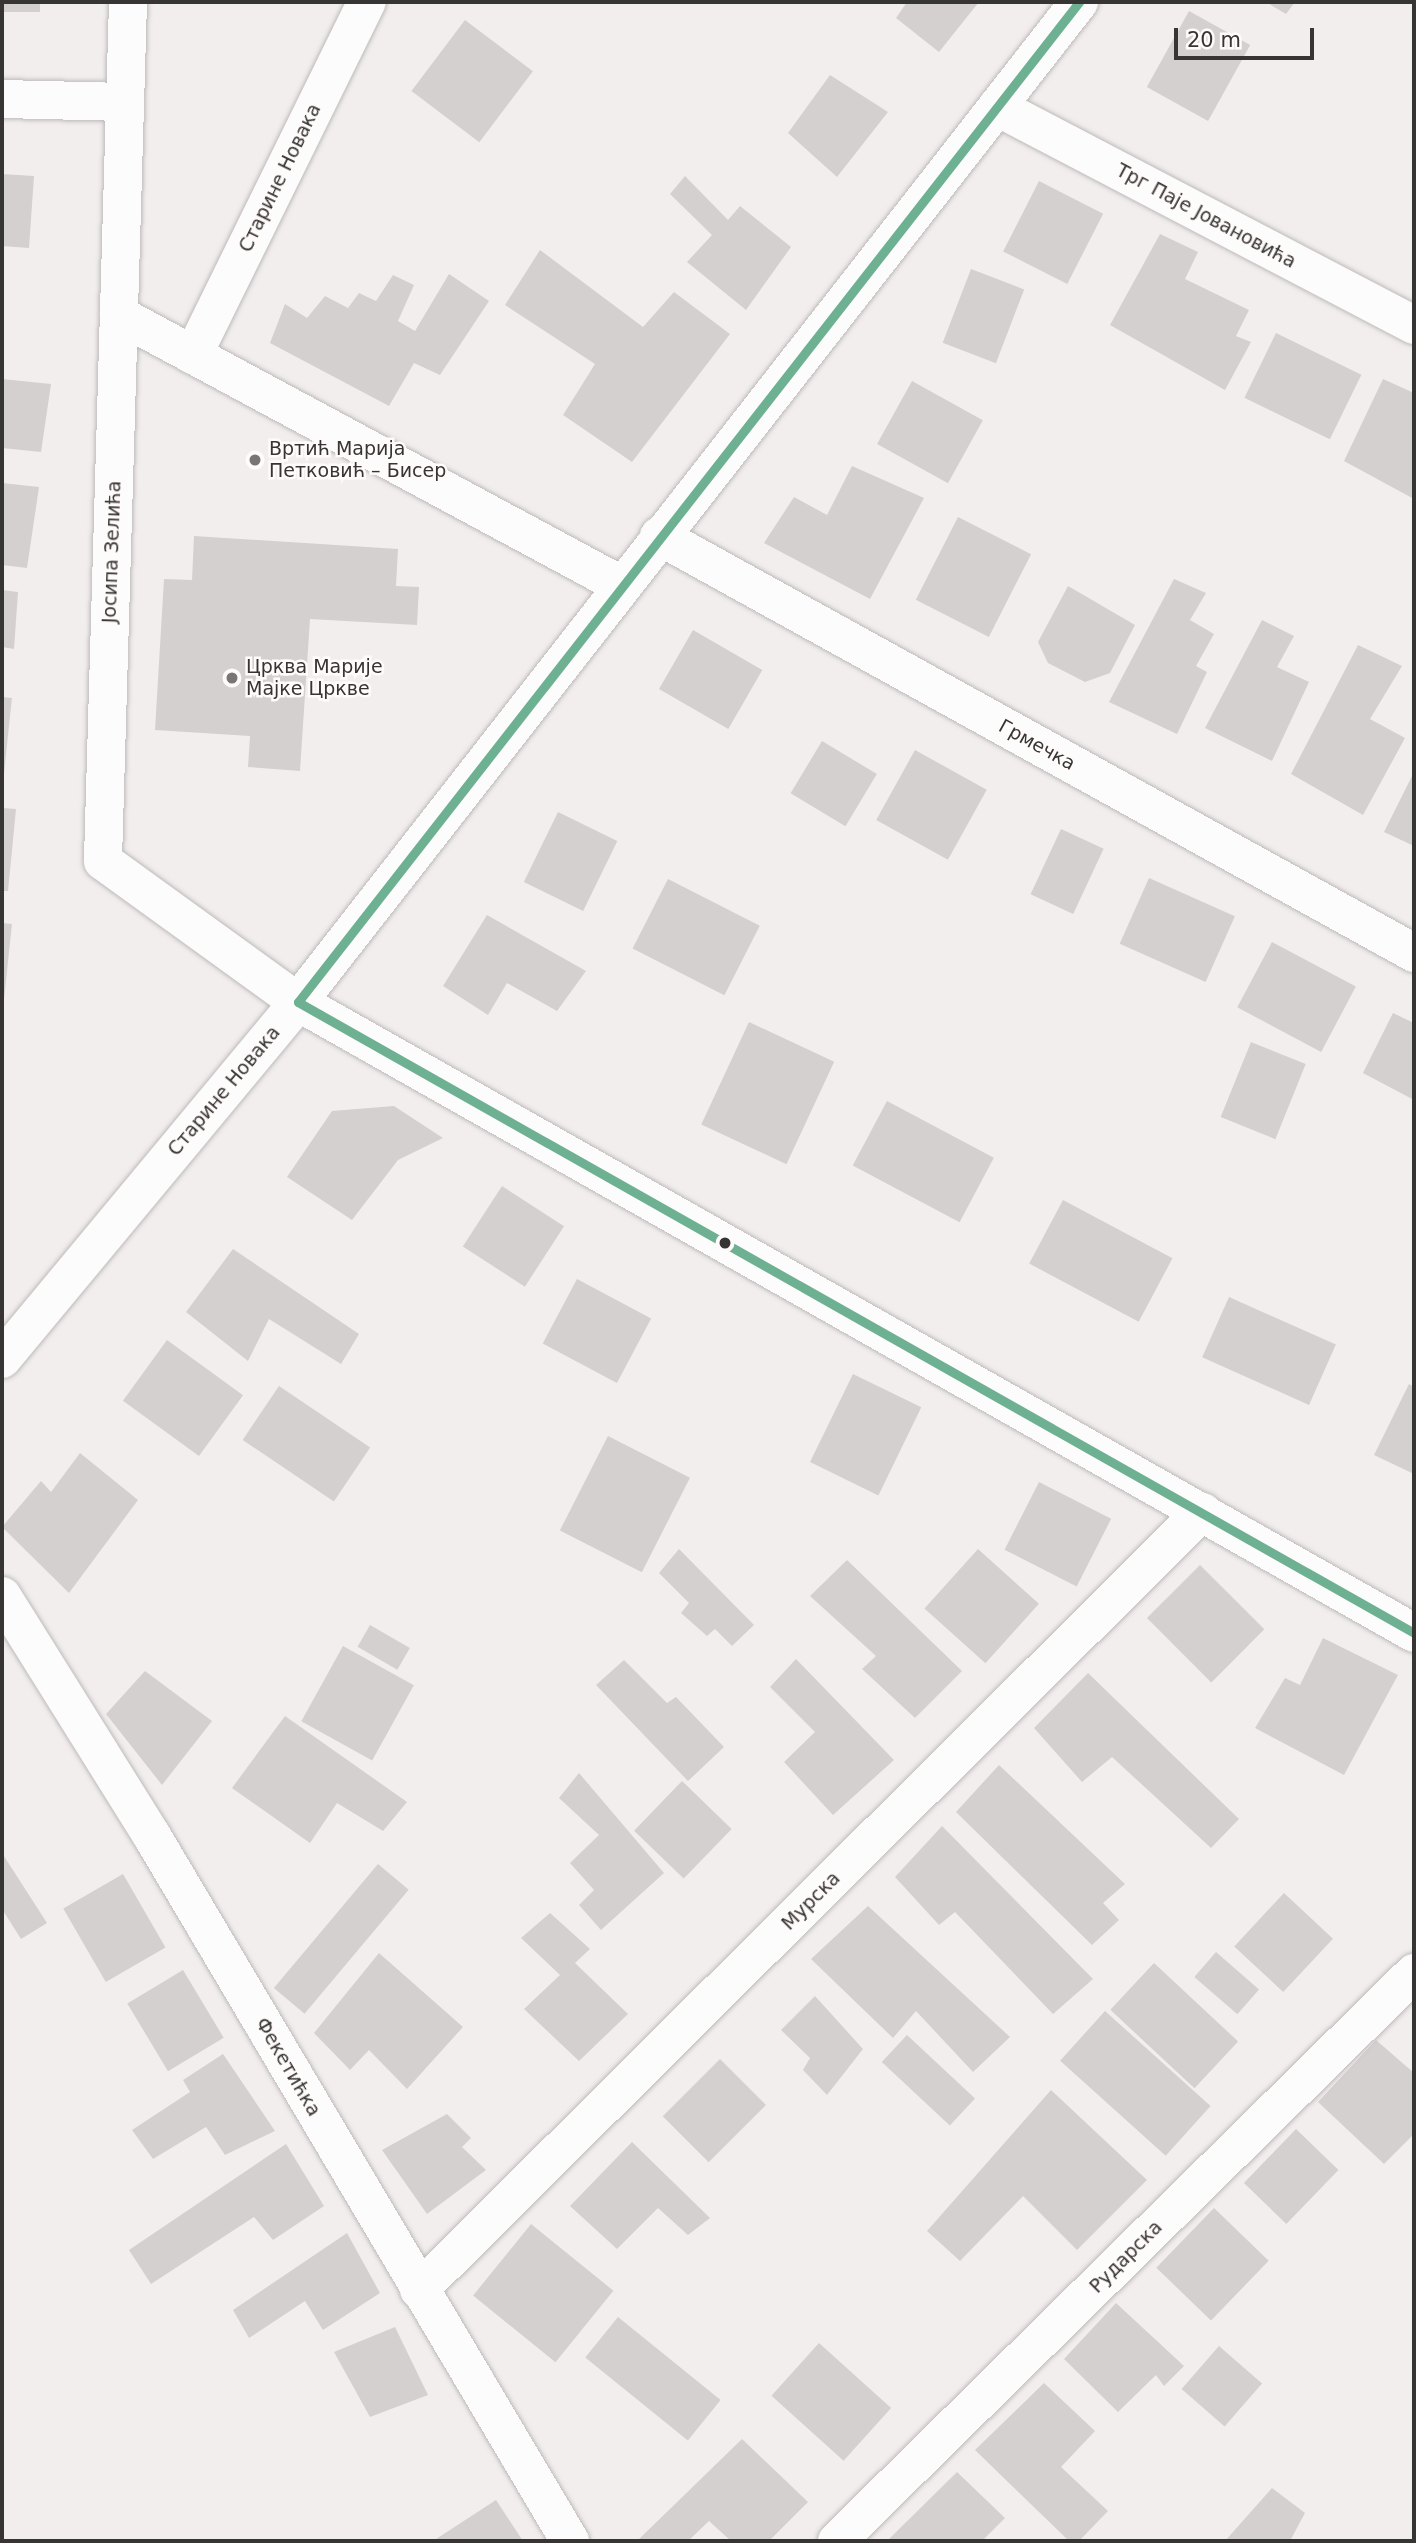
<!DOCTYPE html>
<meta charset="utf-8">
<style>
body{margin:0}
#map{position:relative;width:1416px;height:2543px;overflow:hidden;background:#f3eeee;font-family:"DejaVu Sans",sans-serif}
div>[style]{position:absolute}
.building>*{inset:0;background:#d4d0d0;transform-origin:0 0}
.roads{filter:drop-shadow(0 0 2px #bebaba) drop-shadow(0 0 2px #bebaba)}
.minor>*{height:38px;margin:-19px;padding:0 19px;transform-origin:19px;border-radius:19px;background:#fdfcfc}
.bus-1>*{height:9px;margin:-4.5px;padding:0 4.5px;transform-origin:4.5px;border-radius:4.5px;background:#6eb092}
.dots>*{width:19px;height:19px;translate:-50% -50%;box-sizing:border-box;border:4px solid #fffbfb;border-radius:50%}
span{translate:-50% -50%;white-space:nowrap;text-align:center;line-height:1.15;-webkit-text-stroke:5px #fffbfb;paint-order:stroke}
.street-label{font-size:19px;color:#373434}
.poi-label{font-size:19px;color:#373434}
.left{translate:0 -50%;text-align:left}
.frame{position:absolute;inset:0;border:4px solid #373434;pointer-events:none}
.scale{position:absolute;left:1174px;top:28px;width:140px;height:32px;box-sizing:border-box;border:4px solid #373434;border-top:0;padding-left:9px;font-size:21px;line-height:24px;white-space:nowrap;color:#373434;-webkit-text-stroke:5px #fffbfb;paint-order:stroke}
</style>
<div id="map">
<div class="building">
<div style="left:2px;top:2px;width:38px;height:10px"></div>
<div style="clip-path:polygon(907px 2px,979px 2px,939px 52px,896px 18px)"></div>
<div style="clip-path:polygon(1266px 2px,1295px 2px,1286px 14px)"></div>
<div style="left:1189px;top:11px;width:70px;height:87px;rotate:29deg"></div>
<div style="left:465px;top:20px;width:85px;height:89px;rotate:37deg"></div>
<div style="clip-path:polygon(830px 75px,888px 112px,837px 177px,788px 133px)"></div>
<div style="clip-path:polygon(2px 174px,34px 176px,29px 248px,2px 246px)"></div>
<div style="clip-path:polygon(685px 176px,728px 220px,740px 206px,791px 247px,746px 310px,687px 262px,712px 235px,670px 194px)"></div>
<div style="left:1039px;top:181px;width:72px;height:79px;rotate:27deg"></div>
<div style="clip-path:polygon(1160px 234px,1198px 252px,1185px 279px,1249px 310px,1236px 336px,1251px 342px,1225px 390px,1110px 325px)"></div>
<div style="clip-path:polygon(540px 250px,643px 327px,674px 292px,730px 334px,632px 462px,563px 415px,595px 364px,505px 305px)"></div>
<div style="left:971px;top:269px;width:57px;height:79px;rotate:21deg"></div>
<div style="clip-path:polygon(449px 274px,489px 301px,440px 375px,414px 363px,389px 406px,270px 343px,285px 304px,307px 318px,325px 296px,348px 308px,359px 293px,376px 301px,393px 275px,414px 285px,398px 321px,415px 331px)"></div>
<div style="left:1276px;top:333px;width:95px;height:72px;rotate:26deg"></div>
<div style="clip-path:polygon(2px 379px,51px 384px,41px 452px,2px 448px)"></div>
<div style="clip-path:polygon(1383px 379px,1414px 393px,1414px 499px,1344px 461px)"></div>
<div style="left:912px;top:381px;width:81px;height:72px;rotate:29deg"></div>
<div style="clip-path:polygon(852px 466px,924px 498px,870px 599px,764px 543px,794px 497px,827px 515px)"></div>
<div style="clip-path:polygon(2px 483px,39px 487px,27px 568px,2px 565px)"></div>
<div style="left:958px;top:517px;width:82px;height:93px;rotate:27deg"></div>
<div style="clip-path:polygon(194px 536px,398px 549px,396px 586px,419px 587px,417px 625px,310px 619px,300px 771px,248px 767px,250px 736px,155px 730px,164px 579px,192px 580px)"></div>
<div style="clip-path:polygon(1174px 579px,1206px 593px,1190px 620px,1214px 634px,1196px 666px,1207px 672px,1177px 734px,1109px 702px)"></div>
<div style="clip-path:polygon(1068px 586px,1135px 625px,1110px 673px,1085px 682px,1048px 663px,1038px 642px)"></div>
<div style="clip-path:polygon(2px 590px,18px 592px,14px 649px,2px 647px)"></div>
<div style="clip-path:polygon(1262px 620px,1294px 636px,1277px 667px,1309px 682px,1272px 761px,1205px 728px)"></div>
<div style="left:693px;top:630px;width:80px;height:68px;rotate:30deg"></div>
<div style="clip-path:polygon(1358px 645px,1402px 666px,1370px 719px,1405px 738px,1363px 815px,1291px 774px)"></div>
<div style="left:2px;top:697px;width:10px;height:76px;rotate:6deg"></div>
<div style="left:822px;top:741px;width:64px;height:61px;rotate:31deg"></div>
<div style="left:915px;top:750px;width:82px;height:80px;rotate:29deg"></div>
<div style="clip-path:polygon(1414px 772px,1414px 846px,1384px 832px)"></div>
<div style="clip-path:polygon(2px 808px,16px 809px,8px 891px,2px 891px)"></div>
<div style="left:558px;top:812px;width:66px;height:78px;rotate:26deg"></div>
<div style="left:1061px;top:829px;width:47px;height:72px;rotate:25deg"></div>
<div style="left:1149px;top:878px;width:94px;height:72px;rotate:24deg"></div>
<div style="left:668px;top:879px;width:103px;height:78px;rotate:27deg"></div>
<div style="clip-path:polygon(487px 915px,586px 971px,557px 1011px,507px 983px,488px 1015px,443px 986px)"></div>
<div style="left:2px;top:923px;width:10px;height:85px;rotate:6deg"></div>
<div style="left:1272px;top:942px;width:95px;height:74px;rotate:28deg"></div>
<div style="clip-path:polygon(1393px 1013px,1414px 1023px,1414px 1100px,1363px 1073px)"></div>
<div style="left:749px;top:1022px;width:94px;height:113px;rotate:25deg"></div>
<div style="left:1251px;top:1042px;width:59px;height:81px;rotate:22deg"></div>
<div style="left:887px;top:1101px;width:121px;height:73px;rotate:28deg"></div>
<div style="clip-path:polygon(394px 1106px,443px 1138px,398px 1160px,352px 1220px,287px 1177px,332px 1111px)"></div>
<div style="left:502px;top:1186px;width:74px;height:72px;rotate:33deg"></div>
<div style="left:1063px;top:1200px;width:124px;height:72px;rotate:28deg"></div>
<div style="clip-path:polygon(233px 1249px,359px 1334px,341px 1364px,269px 1319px,248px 1361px,186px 1312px)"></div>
<div style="left:577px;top:1279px;width:84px;height:73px;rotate:28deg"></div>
<div style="left:1229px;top:1297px;width:117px;height:66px;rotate:24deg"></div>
<div style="left:167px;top:1340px;width:94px;height:75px;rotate:36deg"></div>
<div style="left:853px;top:1374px;width:76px;height:98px;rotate:26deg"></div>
<div style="clip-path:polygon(1409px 1384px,1414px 1387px,1414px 1474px,1374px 1455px)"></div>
<div style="left:279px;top:1386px;width:110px;height:65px;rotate:34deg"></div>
<div style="left:608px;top:1436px;width:92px;height:106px;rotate:27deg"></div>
<div style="clip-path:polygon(80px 1453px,138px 1500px,69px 1593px,2px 1527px,41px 1481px,51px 1492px)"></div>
<div style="left:1039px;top:1482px;width:81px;height:76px;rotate:27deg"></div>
<div style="clip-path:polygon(679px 1549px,754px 1625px,732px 1646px,715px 1629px,707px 1636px,681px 1613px,689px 1603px,659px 1573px)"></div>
<div style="left:978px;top:1549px;width:82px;height:80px;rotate:42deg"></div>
<div style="clip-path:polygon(847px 1560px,962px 1671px,915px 1718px,862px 1669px,876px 1656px,810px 1596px)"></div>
<div style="left:1200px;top:1565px;width:91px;height:75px;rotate:45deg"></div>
<div style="left:370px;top:1625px;width:46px;height:25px;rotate:30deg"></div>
<div style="clip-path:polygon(1323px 1638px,1398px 1675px,1344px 1775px,1255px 1728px,1285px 1678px,1300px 1685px)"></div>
<div style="left:343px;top:1646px;width:81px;height:86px;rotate:29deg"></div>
<div style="clip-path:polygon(796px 1659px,894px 1760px,833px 1815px,784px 1762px,815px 1732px,770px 1687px)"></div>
<div style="clip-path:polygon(624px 1660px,667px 1703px,676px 1697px,724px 1747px,688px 1781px,596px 1685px)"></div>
<div style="clip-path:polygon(145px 1671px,212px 1721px,162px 1785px,106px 1714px)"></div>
<div style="clip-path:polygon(1088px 1673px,1239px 1819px,1211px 1848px,1112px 1757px,1082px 1782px,1034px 1728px)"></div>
<div style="clip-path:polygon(285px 1716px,407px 1802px,383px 1831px,337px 1803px,310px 1843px,232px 1788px)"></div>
<div style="clip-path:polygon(999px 1765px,1125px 1884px,1103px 1903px,1119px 1920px,1092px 1945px,956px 1812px)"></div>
<div style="clip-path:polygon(579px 1773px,664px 1873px,601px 1930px,579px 1905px,594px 1890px,570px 1863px,599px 1835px,559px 1798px)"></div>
<div style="left:682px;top:1781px;width:69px;height:69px;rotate:44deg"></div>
<div style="clip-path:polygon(942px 1826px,1093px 1979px,1053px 2014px,955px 1912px,939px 1925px,895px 1877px)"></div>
<div style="clip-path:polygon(2px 1853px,47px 1923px,21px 1939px,2px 1909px)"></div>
<div style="left:378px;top:1864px;width:40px;height:162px;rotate:40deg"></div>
<div style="left:123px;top:1874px;width:85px;height:69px;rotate:60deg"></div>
<div style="left:1284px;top:1893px;width:67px;height:73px;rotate:43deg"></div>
<div style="clip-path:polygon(868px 1906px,1010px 2037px,973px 2072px,916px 2011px,893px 2038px,811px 1959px)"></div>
<div style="clip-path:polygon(550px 1913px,590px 1949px,575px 1963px,628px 2014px,579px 2061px,524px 2009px,560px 1975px,521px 1938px)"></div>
<div style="left:1216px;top:1952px;width:57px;height:33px;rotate:41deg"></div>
<div style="clip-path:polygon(379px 1953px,463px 2027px,407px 2089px,369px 2050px,350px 2070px,314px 2033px)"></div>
<div style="left:1154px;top:1963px;width:115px;height:64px;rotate:43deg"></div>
<div style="left:183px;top:1970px;width:79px;height:65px;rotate:59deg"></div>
<div style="clip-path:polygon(815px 1996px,863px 2049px,827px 2095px,803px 2070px,810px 2058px,781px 2030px)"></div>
<div style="left:1105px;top:2011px;width:142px;height:67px;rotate:42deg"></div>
<div style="left:907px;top:2035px;width:93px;height:37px;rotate:43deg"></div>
<div style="clip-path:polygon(1376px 2040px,1414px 2073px,1414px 2134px,1384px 2164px,1318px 2102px)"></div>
<div style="clip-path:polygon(223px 2054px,275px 2131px,225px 2155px,206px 2127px,153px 2159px,132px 2130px,190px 2092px,183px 2080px)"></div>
<div style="left:720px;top:2059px;width:65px;height:81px;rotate:45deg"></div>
<div style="clip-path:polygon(1051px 2090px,1147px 2180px,1077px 2250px,1023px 2196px,960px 2261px,927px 2231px)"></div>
<div style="clip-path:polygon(447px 2114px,471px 2138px,462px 2147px,486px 2170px,427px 2214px,382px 2150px)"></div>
<div style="left:1296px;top:2129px;width:59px;height:75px;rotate:44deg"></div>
<div style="clip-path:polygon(632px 2142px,710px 2218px,688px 2235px,658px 2208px,617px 2249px,570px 2206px)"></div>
<div style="clip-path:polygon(286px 2144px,324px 2206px,273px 2240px,254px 2217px,151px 2284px,129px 2250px)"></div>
<div style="left:1214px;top:2208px;width:76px;height:83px;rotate:44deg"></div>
<div style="left:531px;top:2224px;width:106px;height:92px;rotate:39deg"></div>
<div style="clip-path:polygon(347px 2233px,380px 2293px,323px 2330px,305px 2301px,249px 2338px,233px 2310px)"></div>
<div style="clip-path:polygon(1116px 2303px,1184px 2366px,1164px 2386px,1156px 2375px,1118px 2412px,1064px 2359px)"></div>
<div style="left:618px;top:2317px;width:132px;height:52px;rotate:39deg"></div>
<div style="clip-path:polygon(395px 2327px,428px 2395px,370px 2417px,334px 2352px)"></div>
<div style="left:819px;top:2343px;width:97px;height:71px;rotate:42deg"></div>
<div style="left:1219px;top:2346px;width:57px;height:57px;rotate:41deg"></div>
<div style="clip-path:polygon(1044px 2383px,1095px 2431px,1061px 2467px,1108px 2511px,1079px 2541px,1069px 2541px,975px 2450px)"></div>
<div style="clip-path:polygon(742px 2439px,808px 2502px,769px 2541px,731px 2541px,709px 2521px,688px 2541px,637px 2541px)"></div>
<div style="clip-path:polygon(957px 2472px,1005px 2518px,982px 2541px,887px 2541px)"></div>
<div style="clip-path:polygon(1272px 2488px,1305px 2513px,1290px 2541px,1225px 2541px)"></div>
<div style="clip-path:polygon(496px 2500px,523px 2541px,433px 2541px)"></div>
</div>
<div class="roads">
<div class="minor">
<div style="left:128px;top:2px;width:859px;rotate:91.67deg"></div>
<div style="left:103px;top:861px;width:241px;rotate:35.9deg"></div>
<div style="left:298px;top:1002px;width:1282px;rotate:29.48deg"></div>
<div style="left:2px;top:99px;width:123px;rotate:1.4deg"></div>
<div style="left:997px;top:107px;width:471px;rotate:27.6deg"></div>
<div style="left:119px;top:315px;width:570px;rotate:28.27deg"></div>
<div style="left:193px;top:355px;width:394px;rotate:-63.8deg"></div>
<div style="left:659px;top:536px;width:863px;rotate:28.91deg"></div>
<div style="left:2px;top:1359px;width:464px;rotate:-50.3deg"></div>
<div style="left:298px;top:1002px;width:1269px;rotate:-52.01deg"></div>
<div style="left:2px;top:1596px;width:283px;rotate:58deg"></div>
<div style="left:152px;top:1836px;width:820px;rotate:59.34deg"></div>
<div style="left:419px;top:2290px;width:1104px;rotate:-44.82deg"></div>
<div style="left:837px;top:2541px;width:810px;rotate:-44.55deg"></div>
</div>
</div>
<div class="bus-1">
<div style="left:298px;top:1002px;width:1282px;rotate:29.48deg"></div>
<div style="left:298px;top:1002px;width:1269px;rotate:-52.01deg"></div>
</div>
<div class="dots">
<div style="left:255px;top:460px;background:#797575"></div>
<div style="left:232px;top:678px;background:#797575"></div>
<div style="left:725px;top:1243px;background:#373434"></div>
</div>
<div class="street-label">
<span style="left:280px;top:178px;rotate:-64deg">Старине Новака</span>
<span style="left:1206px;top:216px;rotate:28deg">Трг Паје Јовановића</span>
<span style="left:112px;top:552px;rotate:-88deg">Јосипа Зелића</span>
<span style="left:1037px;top:745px;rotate:29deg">Грмечка</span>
<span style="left:224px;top:1091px;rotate:-50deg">Старине Новака</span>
<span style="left:811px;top:1901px;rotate:-45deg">Мурска</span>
<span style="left:288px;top:2067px;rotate:60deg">Фекетићка</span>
<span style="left:1126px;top:2257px;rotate:-45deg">Рударска</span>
</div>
<div class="poi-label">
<span class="left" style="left:269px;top:460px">Вртић Марија<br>Петковић – Бисер</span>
<span class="left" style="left:246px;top:678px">Црква Марије<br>Мајке Цркве</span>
</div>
<div class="frame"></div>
<div class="scale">20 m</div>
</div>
